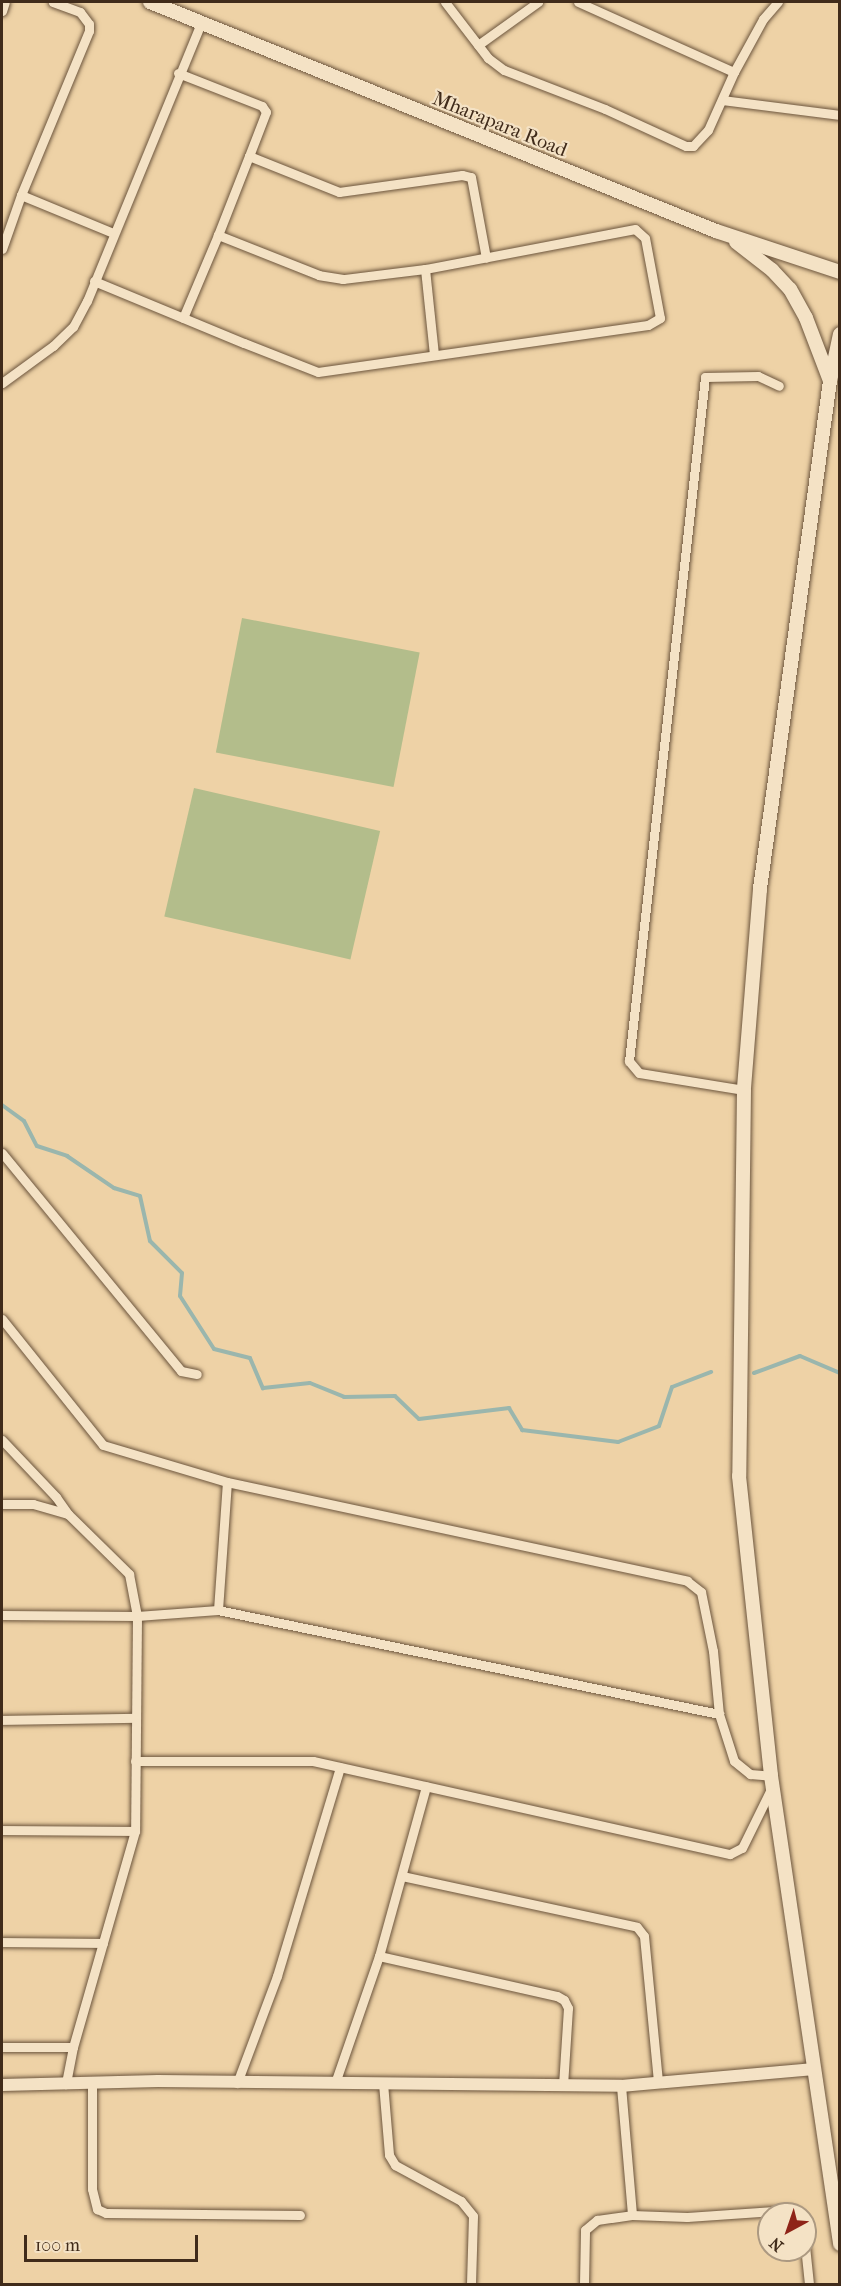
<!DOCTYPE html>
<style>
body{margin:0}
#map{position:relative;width:841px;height:2286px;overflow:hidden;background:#eed2a6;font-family:"IM FELL French Canon",serif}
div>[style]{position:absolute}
.green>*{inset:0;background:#b3bd8b;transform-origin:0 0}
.stream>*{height:4px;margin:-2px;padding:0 2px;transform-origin:2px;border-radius:2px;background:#9ab6ad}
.roads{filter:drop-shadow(0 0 2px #6c553d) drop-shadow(0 0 2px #6c553d)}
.minor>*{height:9px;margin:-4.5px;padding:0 4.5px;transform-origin:4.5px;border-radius:4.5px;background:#f4e2c5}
.tertiary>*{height:12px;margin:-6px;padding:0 6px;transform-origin:6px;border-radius:6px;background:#f4e2c5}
.secondary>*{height:14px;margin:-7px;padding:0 7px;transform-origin:7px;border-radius:7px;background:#f4e2c5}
span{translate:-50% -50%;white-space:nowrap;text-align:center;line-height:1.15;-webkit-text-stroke:4.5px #f4e2c5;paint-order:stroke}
.street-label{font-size:20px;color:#402b1a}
.frame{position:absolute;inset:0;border:3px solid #402b1a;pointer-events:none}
.north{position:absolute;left:757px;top:2202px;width:60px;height:60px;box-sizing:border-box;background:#f4e2c5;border:2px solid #ac9981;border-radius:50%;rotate:220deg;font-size:16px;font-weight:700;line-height:24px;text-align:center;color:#402b1a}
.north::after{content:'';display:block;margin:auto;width:21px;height:27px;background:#8f2418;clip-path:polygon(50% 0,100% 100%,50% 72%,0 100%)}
.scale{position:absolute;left:24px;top:2235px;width:174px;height:27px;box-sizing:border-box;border:3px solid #402b1a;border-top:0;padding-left:8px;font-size:18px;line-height:21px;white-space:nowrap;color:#402b1a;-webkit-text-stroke:4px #f4e2c5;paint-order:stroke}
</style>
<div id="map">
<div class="green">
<div style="left:242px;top:618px;width:181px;height:137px;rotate:11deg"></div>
<div style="left:194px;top:788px;width:191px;height:132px;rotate:13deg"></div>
</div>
<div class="stream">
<div style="left:2px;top:1105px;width:27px;rotate:36deg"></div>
<div style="left:24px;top:1121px;width:28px;rotate:63deg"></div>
<div style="left:37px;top:1146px;width:32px;rotate:18deg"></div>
<div style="left:67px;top:1156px;width:57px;rotate:34.2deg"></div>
<div style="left:114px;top:1188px;width:27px;rotate:17deg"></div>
<div style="left:140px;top:1196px;width:46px;rotate:77.5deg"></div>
<div style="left:150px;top:1241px;width:45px;rotate:45deg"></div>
<div style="left:182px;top:1273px;width:23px;rotate:95deg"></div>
<div style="left:180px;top:1296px;width:63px;rotate:57.3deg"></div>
<div style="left:214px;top:1349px;width:37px;rotate:14deg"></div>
<div style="left:250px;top:1358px;width:33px;rotate:67deg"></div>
<div style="left:263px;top:1388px;width:47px;rotate:-6.1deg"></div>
<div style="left:310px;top:1383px;width:37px;rotate:22deg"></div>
<div style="left:344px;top:1397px;width:51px;rotate:-1.1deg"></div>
<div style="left:395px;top:1396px;width:33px;rotate:44deg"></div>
<div style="left:419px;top:1419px;width:91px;rotate:-7deg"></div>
<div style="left:509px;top:1408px;width:26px;rotate:59deg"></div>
<div style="left:522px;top:1430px;width:97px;rotate:7.1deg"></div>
<div style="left:618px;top:1442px;width:44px;rotate:-21.3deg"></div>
<div style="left:659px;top:1426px;width:41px;rotate:-71.6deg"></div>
<div style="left:672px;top:1387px;width:42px;rotate:-21deg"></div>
<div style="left:754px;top:1373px;width:49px;rotate:-20.3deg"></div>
<div style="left:800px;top:1356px;width:43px;rotate:23deg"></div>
</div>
<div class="roads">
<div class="minor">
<div style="left:445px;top:2px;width:71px;rotate:52.5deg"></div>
<div style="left:488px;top:58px;width:20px;rotate:37deg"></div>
<div style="left:504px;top:70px;width:108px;rotate:21.1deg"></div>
<div style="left:605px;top:109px;width:89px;rotate:24.6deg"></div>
<div style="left:686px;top:146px;width:7px"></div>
<div style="left:693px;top:146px;width:22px;rotate:-47deg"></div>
<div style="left:708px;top:130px;width:64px;rotate:-65.9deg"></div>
<div style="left:734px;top:72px;width:60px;rotate:-61.3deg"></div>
<div style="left:763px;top:19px;width:23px;rotate:-49deg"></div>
<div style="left:578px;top:2px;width:171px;rotate:24.2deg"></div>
<div style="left:2px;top:11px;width:9px;rotate:-72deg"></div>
<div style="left:478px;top:45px;width:74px;rotate:-35.6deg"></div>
<div style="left:178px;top:73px;width:90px;rotate:21.4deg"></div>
<div style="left:262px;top:106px;width:7px;rotate:56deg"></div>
<div style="left:266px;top:112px;width:47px;rotate:111.1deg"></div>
<div style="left:722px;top:100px;width:119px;rotate:7.2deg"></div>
<div style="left:21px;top:195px;width:178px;rotate:-67.5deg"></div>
<div style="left:89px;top:31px;width:7px;rotate:-90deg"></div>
<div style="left:89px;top:24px;width:15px;rotate:-127deg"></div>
<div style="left:80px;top:12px;width:29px;rotate:-160deg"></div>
<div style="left:218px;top:235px;width:85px;rotate:-68.6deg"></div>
<div style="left:249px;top:156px;width:97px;rotate:21.8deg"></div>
<div style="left:339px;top:192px;width:124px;rotate:-7.9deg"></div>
<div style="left:462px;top:175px;width:9px;rotate:13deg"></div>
<div style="left:471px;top:177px;width:82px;rotate:79.5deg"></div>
<div style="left:2px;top:249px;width:57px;rotate:-70.6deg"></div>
<div style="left:21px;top:195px;width:100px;rotate:22.4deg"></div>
<div style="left:425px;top:269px;width:86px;rotate:84deg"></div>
<div style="left:94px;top:281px;width:162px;rotate:22.5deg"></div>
<div style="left:244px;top:343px;width:79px;rotate:21.4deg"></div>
<div style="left:318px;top:372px;width:333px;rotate:-8.1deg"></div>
<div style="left:648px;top:325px;width:14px;rotate:-30deg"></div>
<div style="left:660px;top:318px;width:81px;rotate:-100.6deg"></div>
<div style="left:645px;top:238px;width:13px;rotate:-138deg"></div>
<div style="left:635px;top:229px;width:214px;rotate:169.2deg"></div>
<div style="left:425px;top:269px;width:83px;rotate:173deg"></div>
<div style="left:343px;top:279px;width:24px;rotate:-171deg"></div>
<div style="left:319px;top:275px;width:109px;rotate:-158.4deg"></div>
<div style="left:218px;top:235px;width:90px;rotate:112.9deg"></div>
<div style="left:2px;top:383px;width:63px;rotate:-36deg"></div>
<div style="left:53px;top:346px;width:28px;rotate:-44deg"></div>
<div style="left:73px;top:327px;width:30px;rotate:-62deg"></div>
<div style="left:87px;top:301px;width:300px;rotate:-67.7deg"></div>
<div style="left:744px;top:1090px;width:106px;rotate:-170.8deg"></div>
<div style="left:639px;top:1073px;width:16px;rotate:-130deg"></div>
<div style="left:629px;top:1061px;width:688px;rotate:-83.66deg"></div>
<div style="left:705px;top:377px;width:53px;rotate:-1.1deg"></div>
<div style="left:758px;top:376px;width:23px;rotate:25deg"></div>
<div style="left:2px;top:1153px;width:282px;rotate:50.6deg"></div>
<div style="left:181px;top:1371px;width:16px;rotate:11deg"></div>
<div style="left:2px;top:1319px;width:161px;rotate:51.3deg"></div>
<div style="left:103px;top:1445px;width:129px;rotate:16.6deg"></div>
<div style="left:227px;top:1482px;width:471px;rotate:12.1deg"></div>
<div style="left:687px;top:1581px;width:18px;rotate:38deg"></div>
<div style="left:701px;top:1592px;width:60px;rotate:78.5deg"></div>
<div style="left:713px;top:1651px;width:63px;rotate:84.6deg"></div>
<div style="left:2px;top:1440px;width:79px;rotate:46.5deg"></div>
<div style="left:56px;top:1497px;width:21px;rotate:55deg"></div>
<div style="left:2px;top:1504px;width:31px"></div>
<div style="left:33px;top:1504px;width:36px;rotate:16deg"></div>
<div style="left:68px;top:1514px;width:86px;rotate:44.5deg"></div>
<div style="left:129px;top:1574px;width:43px;rotate:79.2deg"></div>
<div style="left:137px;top:1616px;width:215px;rotate:90.5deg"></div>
<div style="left:135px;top:1831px;width:225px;rotate:106deg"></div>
<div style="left:73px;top:2047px;width:38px;rotate:101deg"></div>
<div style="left:218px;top:1610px;width:128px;rotate:-86deg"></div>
<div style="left:2px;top:1615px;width:135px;rotate:0.4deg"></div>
<div style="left:137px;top:1616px;width:81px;rotate:-4.2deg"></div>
<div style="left:218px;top:1610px;width:512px;rotate:11.73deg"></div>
<div style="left:719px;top:1714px;width:49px;rotate:72.3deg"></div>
<div style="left:734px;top:1761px;width:21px;rotate:39deg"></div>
<div style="left:750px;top:1774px;width:21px;rotate:5deg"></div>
<div style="left:2px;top:1720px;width:132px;rotate:-0.9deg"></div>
<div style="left:135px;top:1761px;width:178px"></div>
<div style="left:313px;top:1761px;width:427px;rotate:12.6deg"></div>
<div style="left:730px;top:1854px;width:13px;rotate:-27deg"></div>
<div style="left:742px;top:1848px;width:68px;rotate:-63.8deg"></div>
<div style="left:2px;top:1830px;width:133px;rotate:0.4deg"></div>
<div style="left:402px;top:1876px;width:240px;rotate:12.2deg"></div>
<div style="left:637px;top:1927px;width:11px;rotate:52deg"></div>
<div style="left:644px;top:1936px;width:147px;rotate:84.5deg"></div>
<div style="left:2px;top:1942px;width:101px;rotate:0.6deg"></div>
<div style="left:379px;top:1956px;width:182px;rotate:12.7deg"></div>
<div style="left:557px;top:1996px;width:8px;rotate:30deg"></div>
<div style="left:564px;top:2000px;width:9px;rotate:63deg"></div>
<div style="left:568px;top:2008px;width:77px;rotate:93.7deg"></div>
<div style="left:2px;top:2047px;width:71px"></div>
<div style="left:237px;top:2083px;width:114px;rotate:-69.5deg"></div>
<div style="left:277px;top:1976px;width:218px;rotate:-73.2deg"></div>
<div style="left:335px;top:2083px;width:134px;rotate:-70.9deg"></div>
<div style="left:379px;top:1956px;width:176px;rotate:-74.5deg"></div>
<div style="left:383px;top:2083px;width:72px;rotate:85.2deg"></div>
<div style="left:389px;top:2155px;width:12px;rotate:59deg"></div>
<div style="left:395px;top:2165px;width:75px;rotate:28.6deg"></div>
<div style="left:461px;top:2201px;width:19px;rotate:51deg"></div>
<div style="left:473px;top:2216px;width:68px;rotate:91.7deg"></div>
<div style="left:92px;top:2084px;width:105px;rotate:90deg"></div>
<div style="left:92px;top:2189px;width:21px;rotate:76deg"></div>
<div style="left:97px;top:2209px;width:10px;rotate:24deg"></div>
<div style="left:106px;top:2213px;width:194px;rotate:0.6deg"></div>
<div style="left:621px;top:2086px;width:129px;rotate:85.1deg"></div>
<div style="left:805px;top:2246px;width:38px;rotate:84deg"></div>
<div style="left:584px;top:2284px;width:54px;rotate:-88.9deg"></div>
<div style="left:585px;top:2230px;width:16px;rotate:-40deg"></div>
<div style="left:597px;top:2220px;width:35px;rotate:-8deg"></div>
<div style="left:632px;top:2215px;width:55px;rotate:2.1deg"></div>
<div style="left:687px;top:2217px;width:102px;rotate:-3.9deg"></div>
<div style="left:789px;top:2210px;width:10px;rotate:24deg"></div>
</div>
<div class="tertiary">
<div style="left:2px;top:2085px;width:156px;rotate:-1.5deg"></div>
<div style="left:158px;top:2081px;width:463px;rotate:0.6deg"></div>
<div style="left:621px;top:2086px;width:194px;rotate:-5deg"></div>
</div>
<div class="secondary">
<div style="left:150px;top:2px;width:611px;rotate:22.03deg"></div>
<div style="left:716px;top:231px;width:131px;rotate:18.3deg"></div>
<div style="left:736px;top:242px;width:46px;rotate:37.9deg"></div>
<div style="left:772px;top:270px;width:26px;rotate:47deg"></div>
<div style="left:790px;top:289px;width:33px;rotate:61deg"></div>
<div style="left:806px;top:318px;width:67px;rotate:69.1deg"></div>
<div style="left:840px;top:334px;width:48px;rotate:102deg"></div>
<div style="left:830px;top:381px;width:513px;rotate:97.85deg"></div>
<div style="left:760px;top:889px;width:202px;rotate:94.6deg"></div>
<div style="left:744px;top:1090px;width:386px;rotate:90.7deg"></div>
<div style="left:739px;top:1476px;width:302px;rotate:83.9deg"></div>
<div style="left:771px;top:1776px;width:473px;rotate:81.6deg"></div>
</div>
</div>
<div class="street-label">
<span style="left:500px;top:124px;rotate:22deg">Mharapara Road</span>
</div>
<div class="frame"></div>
<div class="north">N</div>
<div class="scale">100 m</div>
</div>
